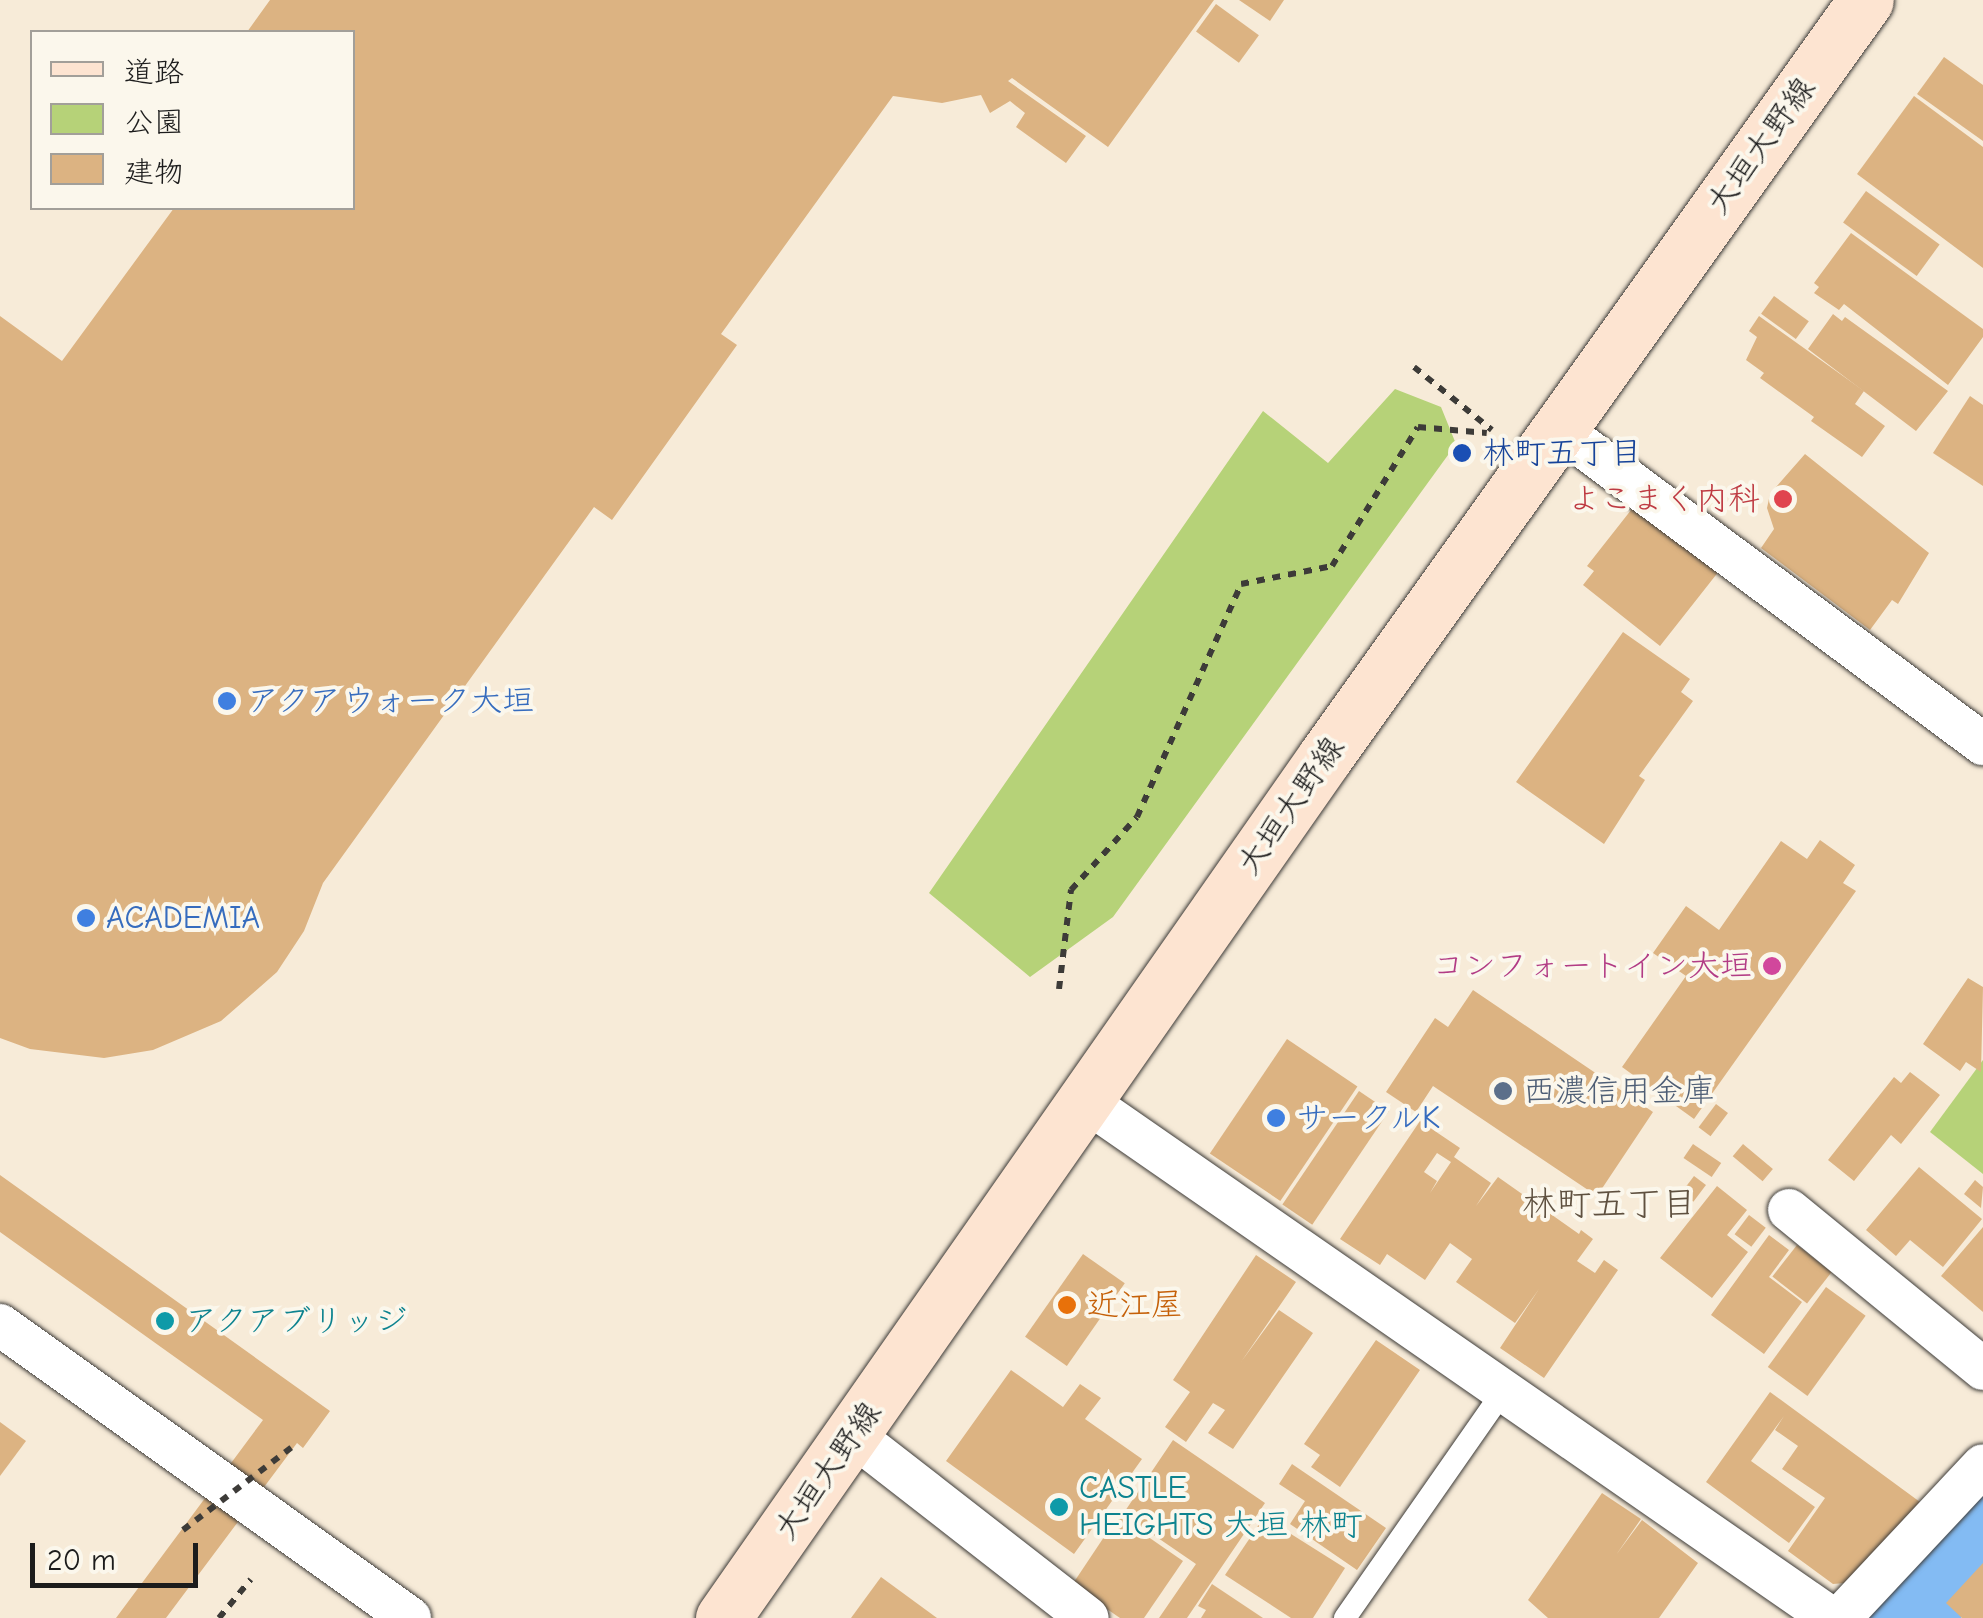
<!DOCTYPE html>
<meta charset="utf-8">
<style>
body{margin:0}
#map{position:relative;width:1983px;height:1618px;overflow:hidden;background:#f7ebd8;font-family:"Comic Neue","Klee One",sans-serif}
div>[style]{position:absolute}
.green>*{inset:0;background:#b6d278}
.river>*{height:100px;margin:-50px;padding:0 50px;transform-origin:50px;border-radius:50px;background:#83bbf3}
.building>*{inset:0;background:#dcb382;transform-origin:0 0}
.path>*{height:6px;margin-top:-3px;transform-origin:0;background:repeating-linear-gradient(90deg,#3d3b38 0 8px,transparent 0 16px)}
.roads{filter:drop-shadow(0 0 2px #3d3b38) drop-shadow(0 0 2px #3d3b38)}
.lane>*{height:22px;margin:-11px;padding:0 11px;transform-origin:11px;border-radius:11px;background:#fff}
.street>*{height:42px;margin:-21px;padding:0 21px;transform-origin:21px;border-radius:21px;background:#fff}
.secondary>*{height:55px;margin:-27.5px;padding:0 27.5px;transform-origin:27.5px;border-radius:27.5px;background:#fde4d1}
.path-bridge>*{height:6px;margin-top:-3px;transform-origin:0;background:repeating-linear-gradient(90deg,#3d3b38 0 8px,transparent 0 16px)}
.dots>*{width:28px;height:28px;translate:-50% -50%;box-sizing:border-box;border:5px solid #fbf7ec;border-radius:50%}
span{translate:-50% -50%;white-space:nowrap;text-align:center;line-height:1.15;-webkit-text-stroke:8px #fbf7ec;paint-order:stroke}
.street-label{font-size:32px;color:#1c1c1c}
.transit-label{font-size:32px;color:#164399}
.left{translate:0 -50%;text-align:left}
.health-label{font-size:32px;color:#be3a42}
.right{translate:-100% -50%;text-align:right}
.shop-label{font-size:32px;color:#366cbe}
.hotel-label{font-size:32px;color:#b23c85}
.service-label{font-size:32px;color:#4e5e75}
.food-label{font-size:32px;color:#c56008}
.culture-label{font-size:32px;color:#0d838f}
.neighbourhood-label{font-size:35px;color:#5f5140}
.legend{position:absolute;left:30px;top:30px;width:325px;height:180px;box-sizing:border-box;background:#fbf7ec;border:2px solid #a29f99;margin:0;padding:12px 18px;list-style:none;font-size:30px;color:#1c1c1c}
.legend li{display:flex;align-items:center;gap:20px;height:50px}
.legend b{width:50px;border:2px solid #a29f99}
.scale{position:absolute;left:30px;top:1543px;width:168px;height:45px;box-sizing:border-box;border:5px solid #1c1c1c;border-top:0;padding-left:12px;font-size:30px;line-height:35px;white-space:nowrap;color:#1c1c1c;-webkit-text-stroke:8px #fbf7ec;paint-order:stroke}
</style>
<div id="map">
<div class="green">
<div style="clip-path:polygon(1395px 389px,1441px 407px,1456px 444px,1113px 917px,1030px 977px,929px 893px,1263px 411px,1328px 463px)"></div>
<div style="clip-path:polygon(1983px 1060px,1983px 1174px,1930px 1132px)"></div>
</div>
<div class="river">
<div style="left:1892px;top:1618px;width:132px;rotate:-46.5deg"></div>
</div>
<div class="building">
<div style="clip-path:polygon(270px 0,1214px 0,1108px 147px,1012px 78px,1008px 81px,1086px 136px,1066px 163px,1016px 127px,1025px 113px,1010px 101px,990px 113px,981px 95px,942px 103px,893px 96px,721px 334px,737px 345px,612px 520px,594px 507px,323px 883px,304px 931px,277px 972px,221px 1021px,153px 1050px,104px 1058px,30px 1049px,0 1038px,0 316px,62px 361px,174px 208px,352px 208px,352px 32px,247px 32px)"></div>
<div style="clip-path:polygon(1239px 0,1284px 0,1270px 21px)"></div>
<div style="left:1216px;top:4px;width:53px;height:34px;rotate:36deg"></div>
<div style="clip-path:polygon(1944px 57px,1983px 85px,1983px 141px,1917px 94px)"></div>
<div style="clip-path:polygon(1914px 96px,1983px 147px,1983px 268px,1857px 174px)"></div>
<div style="left:1866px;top:191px;width:91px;height:39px;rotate:36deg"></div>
<div style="clip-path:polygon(1851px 233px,1983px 329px,1983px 337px,1948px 385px,1844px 304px,1839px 310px,1814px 293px,1819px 287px,1814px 283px)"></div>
<div style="left:1774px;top:296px;width:43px;height:22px;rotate:36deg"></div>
<div style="clip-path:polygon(1833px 314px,1842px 321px,1845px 317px,1948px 391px,1916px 431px,1808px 349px)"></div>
<div style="clip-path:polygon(1759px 316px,1864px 391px,1855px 404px,1885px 426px,1862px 457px,1811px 421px,1814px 417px,1760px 378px,1764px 373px,1746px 360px,1757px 337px,1749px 331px)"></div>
<div style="clip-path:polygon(1970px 396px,1983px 405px,1983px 486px,1933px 453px)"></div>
<div style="clip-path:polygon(1805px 454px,1929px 553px,1898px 604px,1892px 600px,1870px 630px,1761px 548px,1774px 529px,1767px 508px,1770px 494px)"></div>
<div style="clip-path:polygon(1635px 505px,1723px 566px,1660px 646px,1583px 585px,1594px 571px,1587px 566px)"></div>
<div style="clip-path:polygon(1623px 632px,1690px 679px,1681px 692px,1693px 701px,1639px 776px,1645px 780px,1604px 844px,1516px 782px)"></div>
<div style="clip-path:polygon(1820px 840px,1855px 865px,1843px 883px,1856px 891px,1694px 1119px,1622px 1067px,1686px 976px,1653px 953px,1686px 906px,1719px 930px,1781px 841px,1807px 859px)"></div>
<div style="clip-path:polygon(1968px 978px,1983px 987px,1981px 1072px,1966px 1062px,1960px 1071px,1923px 1044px)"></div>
<div style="clip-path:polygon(1473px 990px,1653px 1112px,1597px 1196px,1433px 1086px,1416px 1112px,1386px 1092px,1435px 1018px,1448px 1027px)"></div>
<div style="left:1287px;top:1039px;width:85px;height:138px;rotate:34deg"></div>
<div style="clip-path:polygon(1910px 1072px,1940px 1095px,1901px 1144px,1891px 1135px,1854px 1181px,1828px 1160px,1894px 1077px,1901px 1083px)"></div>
<div style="left:1359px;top:1091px;width:36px;height:137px;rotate:34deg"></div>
<div style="left:1716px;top:1104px;width:15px;height:29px;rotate:37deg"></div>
<div style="clip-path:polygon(evenodd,1420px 1121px,1460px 1148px,1454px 1157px,1491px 1183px,1476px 1206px,1498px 1177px,1579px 1234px,1581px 1230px,1593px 1239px,1577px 1261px,1595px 1273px,1604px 1260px,1618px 1270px,1544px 1378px,1500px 1348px,1539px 1289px,1515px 1323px,1456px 1282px,1472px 1259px,1450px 1243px,1425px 1280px,1387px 1254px,1380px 1265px,1340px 1239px,1420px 1121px,1437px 1153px,1451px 1162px,1430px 1193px,1437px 1181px,1424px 1172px,1437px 1153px)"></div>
<div style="left:1693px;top:1144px;width:34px;height:17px;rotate:34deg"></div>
<div style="left:1743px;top:1144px;width:39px;height:16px;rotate:40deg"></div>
<div style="clip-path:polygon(1919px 1167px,1982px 1219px,1943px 1267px,1910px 1240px,1896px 1256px,1866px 1230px)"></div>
<div style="clip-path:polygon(0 1175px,330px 1411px,303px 1448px,297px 1443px,166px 1618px,116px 1618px,263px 1420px,0 1232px)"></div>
<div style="left:1694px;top:1176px;width:15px;height:21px;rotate:37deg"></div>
<div style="clip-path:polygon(1975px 1180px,1983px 1187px,1981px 1208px,1964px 1194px)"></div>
<div style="clip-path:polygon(1717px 1186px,1747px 1210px,1727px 1235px,1748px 1252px,1712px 1298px,1660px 1258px)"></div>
<div style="left:1749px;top:1215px;width:21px;height:24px;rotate:37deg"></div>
<div style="clip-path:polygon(1983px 1227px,1983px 1312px,1941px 1276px)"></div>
<div style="clip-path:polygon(1769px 1235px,1789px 1250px,1769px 1277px,1802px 1302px,1764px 1354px,1711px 1315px)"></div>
<div style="left:1797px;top:1245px;width:44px;height:40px;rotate:38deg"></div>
<div style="left:1083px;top:1254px;width:51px;height:101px;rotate:35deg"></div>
<div style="clip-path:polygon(1256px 1255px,1296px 1282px,1241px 1362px,1279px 1310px,1313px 1333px,1233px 1449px,1208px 1433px,1225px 1410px,1213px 1403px,1186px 1442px,1165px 1427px,1190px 1392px,1173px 1380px)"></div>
<div style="left:1826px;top:1287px;width:49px;height:99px;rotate:36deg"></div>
<div style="clip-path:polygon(1376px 1340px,1420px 1370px,1340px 1487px,1311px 1467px,1320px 1455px,1304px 1444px)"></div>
<div style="clip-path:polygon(1011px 1370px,1063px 1407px,1080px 1384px,1101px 1398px,1085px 1419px,1142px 1459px,1074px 1554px,946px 1461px)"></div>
<div style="clip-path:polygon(1770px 1392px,1920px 1502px,1845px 1583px,1833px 1584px,1788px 1551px,1825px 1498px,1782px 1469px,1798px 1446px,1775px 1430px,1784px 1416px,1751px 1461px,1815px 1507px,1789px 1543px,1706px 1482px)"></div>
<div style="clip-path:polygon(0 1422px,26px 1441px,0 1476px)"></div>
<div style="clip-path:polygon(1173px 1440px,1265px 1503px,1187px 1618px,1159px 1618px,1196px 1564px,1123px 1514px)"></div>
<div style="clip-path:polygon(1292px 1464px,1386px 1528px,1357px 1570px,1290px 1524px,1305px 1501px,1279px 1484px)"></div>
<div style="clip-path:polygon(1602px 1493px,1641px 1519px,1616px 1555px,1642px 1520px,1698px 1563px,1659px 1618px,1548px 1618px,1528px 1600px)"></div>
<div style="clip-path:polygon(1118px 1516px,1183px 1561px,1144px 1618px,1120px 1618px,1072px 1585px)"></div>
<div style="clip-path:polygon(1264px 1517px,1345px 1568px,1313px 1618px,1291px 1618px,1225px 1575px)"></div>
<div style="clip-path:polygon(1983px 1563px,1983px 1618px,1962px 1618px,1946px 1603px)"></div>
<div style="clip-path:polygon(881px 1577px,937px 1618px,851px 1618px)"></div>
<div style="clip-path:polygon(1212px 1584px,1263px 1618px,1201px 1618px,1206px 1610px,1198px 1606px)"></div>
</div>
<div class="path">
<div style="left:1414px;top:367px;width:100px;rotate:38.9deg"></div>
<div style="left:1059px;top:989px;width:100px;rotate:-83.1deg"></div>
<div style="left:1071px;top:890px;width:98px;rotate:-47.9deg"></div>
<div style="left:1137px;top:817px;width:255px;rotate:-65.9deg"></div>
<div style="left:1241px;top:584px;width:93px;rotate:-11.2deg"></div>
<div style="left:1332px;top:566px;width:163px;rotate:-58.3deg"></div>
<div style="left:1418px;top:427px;width:69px;rotate:5deg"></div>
<div style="left:219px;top:1618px;width:50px;rotate:-50.6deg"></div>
</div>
<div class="roads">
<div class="lane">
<div style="left:1345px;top:1618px;width:279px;rotate:-55.1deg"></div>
</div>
<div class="street">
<div style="left:1558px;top:428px;width:530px;rotate:36.63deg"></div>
<div style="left:1084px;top:1100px;width:909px;rotate:34.74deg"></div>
<div style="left:1789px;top:1210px;width:251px;rotate:39.3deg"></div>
<div style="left:0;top:1325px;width:504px;rotate:35.55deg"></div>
<div style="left:854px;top:1436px;width:296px;rotate:37.9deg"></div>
<div style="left:1840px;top:1618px;width:209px;rotate:-46.9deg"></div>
</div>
<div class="secondary">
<div style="left:723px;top:1618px;width:1051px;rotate:-55.04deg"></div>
<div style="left:1325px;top:757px;width:930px;rotate:-54.45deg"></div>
</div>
</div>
<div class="path-bridge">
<div style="left:183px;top:1530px;width:143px;rotate:-37.3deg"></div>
</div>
<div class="dots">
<div style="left:1462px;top:453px;background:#1a4fb4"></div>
<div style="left:1783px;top:499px;background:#e0444e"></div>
<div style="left:227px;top:701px;background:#3f7fe0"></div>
<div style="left:86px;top:918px;background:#3f7fe0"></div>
<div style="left:1772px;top:966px;background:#d1479c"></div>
<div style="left:1503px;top:1091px;background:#5c6f8a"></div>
<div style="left:1276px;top:1118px;background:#3f7fe0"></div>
<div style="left:1067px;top:1305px;background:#e8710a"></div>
<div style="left:165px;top:1321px;background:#0f9aa8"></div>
<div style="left:1059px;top:1507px;background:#0f9aa8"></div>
</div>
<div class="street-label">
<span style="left:1761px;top:146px;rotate:-54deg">大垣大野線</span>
<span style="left:1291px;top:806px;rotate:-55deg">大垣大野線</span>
<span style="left:828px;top:1471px;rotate:-55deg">大垣大野線</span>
</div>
<div class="transit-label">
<span class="left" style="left:1482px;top:453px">林町五丁目</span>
</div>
<div class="health-label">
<span class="right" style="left:1760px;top:499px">よこまく内科</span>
</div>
<div class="shop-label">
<span class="left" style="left:247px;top:701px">アクアウォーク大垣</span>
<span class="left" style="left:106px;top:918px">ACADEMIA</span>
<span class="left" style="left:1296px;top:1118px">サークルK</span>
</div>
<div class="hotel-label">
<span class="right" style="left:1752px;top:966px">コンフォートイン大垣</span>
</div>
<div class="service-label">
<span class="left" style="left:1523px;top:1091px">西濃信用金庫</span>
</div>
<div class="food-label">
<span class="left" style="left:1087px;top:1305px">近江屋</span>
</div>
<div class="culture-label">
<span class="left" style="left:185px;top:1321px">アクアブリッジ</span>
<span class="left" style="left:1079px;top:1507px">CASTLE<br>HEIGHTS 大垣 林町</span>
</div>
<div class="neighbourhood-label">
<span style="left:1609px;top:1204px">林町五丁目</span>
</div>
<ul class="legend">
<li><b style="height:12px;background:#fde4d1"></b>道路</li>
<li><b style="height:28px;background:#b6d278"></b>公園</li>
<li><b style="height:28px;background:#dcb382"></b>建物</li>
</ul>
<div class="scale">20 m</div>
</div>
